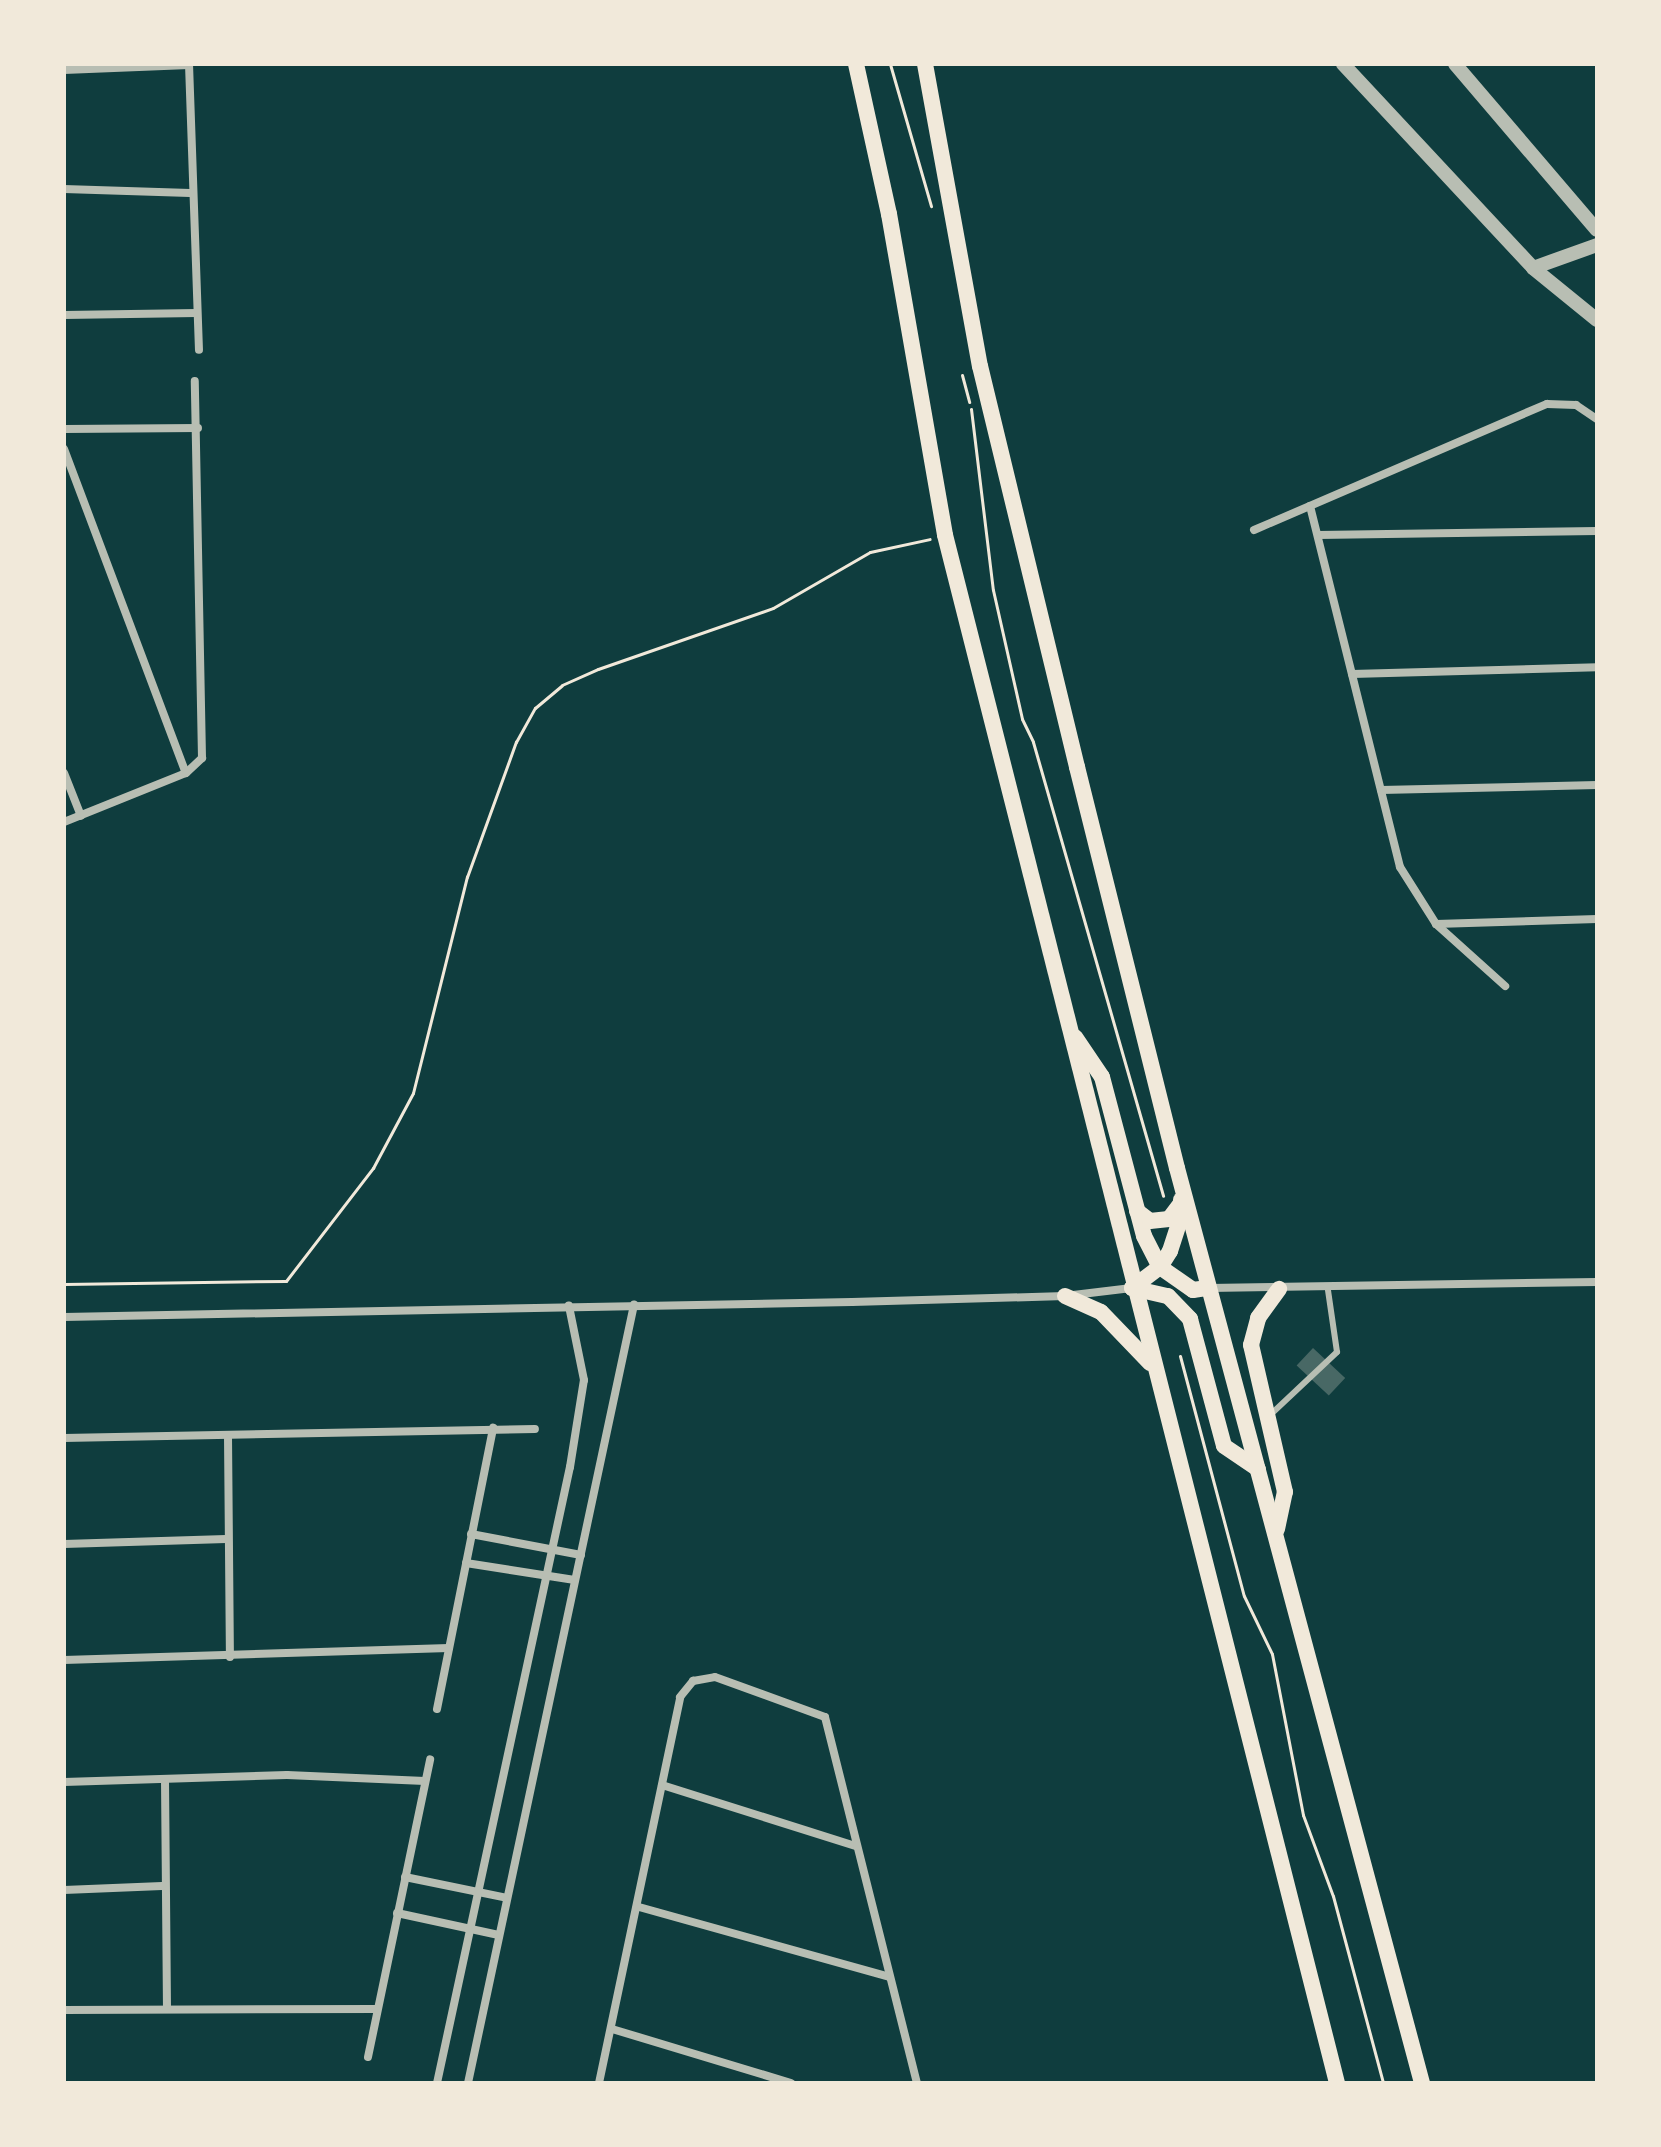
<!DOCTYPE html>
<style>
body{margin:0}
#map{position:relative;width:1661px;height:2147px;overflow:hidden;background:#0f3d3e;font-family:Arial,sans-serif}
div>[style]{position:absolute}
.building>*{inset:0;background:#486865;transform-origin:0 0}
.path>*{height:3px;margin:-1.5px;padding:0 1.5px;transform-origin:1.5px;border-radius:1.5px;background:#f1e9da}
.service>*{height:6px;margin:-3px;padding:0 3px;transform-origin:3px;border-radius:3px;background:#b8beb3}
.minor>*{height:8px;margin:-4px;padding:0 4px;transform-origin:4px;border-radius:4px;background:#b8beb3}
.tertiary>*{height:14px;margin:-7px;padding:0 7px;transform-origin:7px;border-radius:7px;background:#b8beb3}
.secondary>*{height:16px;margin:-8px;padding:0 8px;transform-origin:8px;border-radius:8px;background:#f1e9da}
span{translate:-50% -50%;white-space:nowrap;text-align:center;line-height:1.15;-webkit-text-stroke:8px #f1e9da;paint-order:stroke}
.frame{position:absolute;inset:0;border:66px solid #f1e9da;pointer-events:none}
</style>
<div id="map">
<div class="building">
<div style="left:1313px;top:1348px;width:44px;height:24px;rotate:43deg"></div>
</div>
<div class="path">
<div style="left:890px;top:64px;width:148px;rotate:73.9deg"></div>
<div style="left:962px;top:375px;width:28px;rotate:75deg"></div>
<div style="left:971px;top:409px;width:182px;rotate:83.1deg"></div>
<div style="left:993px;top:590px;width:132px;rotate:77.3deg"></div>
<div style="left:1022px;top:719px;width:25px;rotate:64deg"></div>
<div style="left:1033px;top:742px;width:472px;rotate:74deg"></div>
<div style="left:64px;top:1284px;width:222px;rotate:-0.8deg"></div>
<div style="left:286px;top:1281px;width:143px;rotate:-52.4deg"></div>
<div style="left:373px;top:1168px;width:85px;rotate:-61.9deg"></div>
<div style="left:413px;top:1093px;width:223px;rotate:-76deg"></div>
<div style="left:467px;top:877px;width:144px;rotate:-70.1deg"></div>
<div style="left:516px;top:742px;width:39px;rotate:-61deg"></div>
<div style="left:535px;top:708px;width:35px;rotate:-40deg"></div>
<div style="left:562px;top:685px;width:39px;rotate:-24deg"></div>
<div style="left:598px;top:669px;width:185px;rotate:-19.2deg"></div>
<div style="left:773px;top:608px;width:112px;rotate:-30deg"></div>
<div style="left:870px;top:552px;width:61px;rotate:-12.2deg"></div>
<div style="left:1180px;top:1356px;width:248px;rotate:75.1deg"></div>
<div style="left:1244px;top:1596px;width:64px;rotate:64.2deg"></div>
<div style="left:1272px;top:1654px;width:164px;rotate:79.1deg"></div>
<div style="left:1303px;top:1815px;width:86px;rotate:69.7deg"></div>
<div style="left:1333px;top:1896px;width:194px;rotate:75deg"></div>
</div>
<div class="service">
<div style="left:1270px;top:1415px;width:92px;rotate:-43.2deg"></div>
<div style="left:1337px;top:1352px;width:63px;rotate:-98.3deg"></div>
</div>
<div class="minor">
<div style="left:189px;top:64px;width:286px;rotate:88deg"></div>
<div style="left:64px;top:70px;width:125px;rotate:-2.3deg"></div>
<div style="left:64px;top:189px;width:126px;rotate:1.8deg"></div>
<div style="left:64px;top:315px;width:133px;rotate:-0.9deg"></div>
<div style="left:64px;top:429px;width:134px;rotate:-0.4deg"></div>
<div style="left:64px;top:449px;width:346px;rotate:69.4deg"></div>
<div style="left:1310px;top:506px;width:372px;rotate:76deg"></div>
<div style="left:1400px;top:867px;width:67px;rotate:57.7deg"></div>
<div style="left:1436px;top:924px;width:93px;rotate:41.9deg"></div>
<div style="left:1254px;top:530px;width:319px;rotate:-23.3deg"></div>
<div style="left:1547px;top:404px;width:29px;rotate:2deg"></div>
<div style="left:1576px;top:405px;width:25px;rotate:34deg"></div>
<div style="left:1318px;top:535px;width:279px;rotate:-0.8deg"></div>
<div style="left:1352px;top:674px;width:245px;rotate:-1.6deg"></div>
<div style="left:64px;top:773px;width:46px;rotate:68.4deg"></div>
<div style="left:1381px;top:790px;width:216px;rotate:-1.3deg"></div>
<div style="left:64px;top:822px;width:131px;rotate:-21.9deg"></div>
<div style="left:186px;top:773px;width:22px;rotate:-43deg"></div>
<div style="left:202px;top:758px;width:377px;rotate:-91.1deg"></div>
<div style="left:1436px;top:924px;width:161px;rotate:-1.8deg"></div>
<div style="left:1209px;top:1288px;width:388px;rotate:-0.9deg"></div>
<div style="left:64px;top:1317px;width:788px;rotate:-1.09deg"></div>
<div style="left:852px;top:1302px;width:213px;rotate:-1.6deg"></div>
<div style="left:1065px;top:1296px;width:67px;rotate:-6.8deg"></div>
<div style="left:228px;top:1436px;width:221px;rotate:89.5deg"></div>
<div style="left:64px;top:1438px;width:471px;rotate:-1.1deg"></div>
<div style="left:471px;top:1534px;width:112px;rotate:10.8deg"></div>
<div style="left:64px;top:1544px;width:162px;rotate:-1.8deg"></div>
<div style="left:466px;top:1563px;width:110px;rotate:8.9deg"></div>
<div style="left:64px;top:1660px;width:385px;rotate:-1.8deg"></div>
<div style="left:437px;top:1709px;width:287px;rotate:-78.7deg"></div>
<div style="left:165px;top:1780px;width:229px;rotate:89.5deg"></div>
<div style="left:64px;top:1782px;width:223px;rotate:-1.8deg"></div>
<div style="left:287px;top:1775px;width:138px;rotate:2.5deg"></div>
<div style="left:662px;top:1785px;width:202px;rotate:17.5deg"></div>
<div style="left:405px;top:1877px;width:104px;rotate:11.6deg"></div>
<div style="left:64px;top:1890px;width:98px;rotate:-2.3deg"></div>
<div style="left:639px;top:1907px;width:260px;rotate:15.6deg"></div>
<div style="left:397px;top:1913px;width:104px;rotate:12.2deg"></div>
<div style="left:64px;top:2010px;width:313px;rotate:-0.2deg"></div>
<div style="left:612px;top:2029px;width:187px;rotate:16.8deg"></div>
<div style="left:368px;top:2057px;width:304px;rotate:-78.2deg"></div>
<div style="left:437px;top:2083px;width:630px;rotate:-77.82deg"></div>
<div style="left:570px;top:1467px;width:88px;rotate:-80.9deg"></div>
<div style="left:584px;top:1380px;width:76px;rotate:-101.5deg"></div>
<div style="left:468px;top:2083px;width:796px;rotate:-77.96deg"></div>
<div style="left:599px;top:2083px;width:394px;rotate:-78.1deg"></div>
<div style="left:680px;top:1697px;width:21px;rotate:-51deg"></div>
<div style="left:693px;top:1681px;width:22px;rotate:-10deg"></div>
<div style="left:715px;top:1677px;width:117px;rotate:20deg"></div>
<div style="left:825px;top:1717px;width:377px;rotate:75.9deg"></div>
</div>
<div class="tertiary">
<div style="left:1343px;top:64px;width:279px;rotate:47deg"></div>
<div style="left:1533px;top:268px;width:82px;rotate:39.1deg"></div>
<div style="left:1455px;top:64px;width:218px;rotate:49.5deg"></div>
<div style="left:1533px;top:268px;width:68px;rotate:-19.8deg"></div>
</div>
<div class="secondary">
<div style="left:856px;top:64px;width:154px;rotate:77.6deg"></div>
<div style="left:889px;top:214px;width:326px;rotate:80.1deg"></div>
<div style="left:945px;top:535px;width:1597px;rotate:75.79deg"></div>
<div style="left:925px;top:64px;width:307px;rotate:79.7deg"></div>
<div style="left:980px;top:366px;width:413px;rotate:76.4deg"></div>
<div style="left:1077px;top:767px;width:413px;rotate:76deg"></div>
<div style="left:1177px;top:1168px;width:947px;rotate:75.01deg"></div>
<div style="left:1075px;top:1037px;width:48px;rotate:56deg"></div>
<div style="left:1102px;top:1077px;width:164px;rotate:75.2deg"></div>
<div style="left:1144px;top:1236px;width:35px;rotate:63deg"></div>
<div style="left:1160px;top:1267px;width:40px;rotate:34.9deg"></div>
<div style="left:1193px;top:1290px;width:15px;rotate:-8deg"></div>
<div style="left:1137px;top:1211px;width:16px;rotate:38deg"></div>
<div style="left:1150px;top:1221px;width:19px;rotate:-6deg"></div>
<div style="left:1169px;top:1219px;width:20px;rotate:-53deg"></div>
<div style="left:1132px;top:1288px;width:37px;rotate:13deg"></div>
<div style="left:1168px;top:1296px;width:32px;rotate:46deg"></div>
<div style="left:1190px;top:1319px;width:131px;rotate:75deg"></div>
<div style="left:1224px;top:1446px;width:41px;rotate:34.1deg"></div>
<div style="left:1132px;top:1288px;width:35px;rotate:-37deg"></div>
<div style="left:1160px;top:1267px;width:19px;rotate:-58deg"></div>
<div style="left:1170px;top:1251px;width:35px;rotate:-72deg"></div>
<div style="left:1181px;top:1218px;width:18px;rotate:-90deg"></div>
<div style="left:1065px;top:1296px;width:39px;rotate:24deg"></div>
<div style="left:1101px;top:1312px;width:71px;rotate:46.1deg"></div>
<div style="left:1277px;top:1529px;width:38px;rotate:-78deg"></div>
<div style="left:1285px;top:1492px;width:151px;rotate:-103deg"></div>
<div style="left:1251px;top:1345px;width:28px;rotate:-75deg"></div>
<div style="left:1258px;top:1318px;width:36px;rotate:-54deg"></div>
</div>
<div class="frame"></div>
</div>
